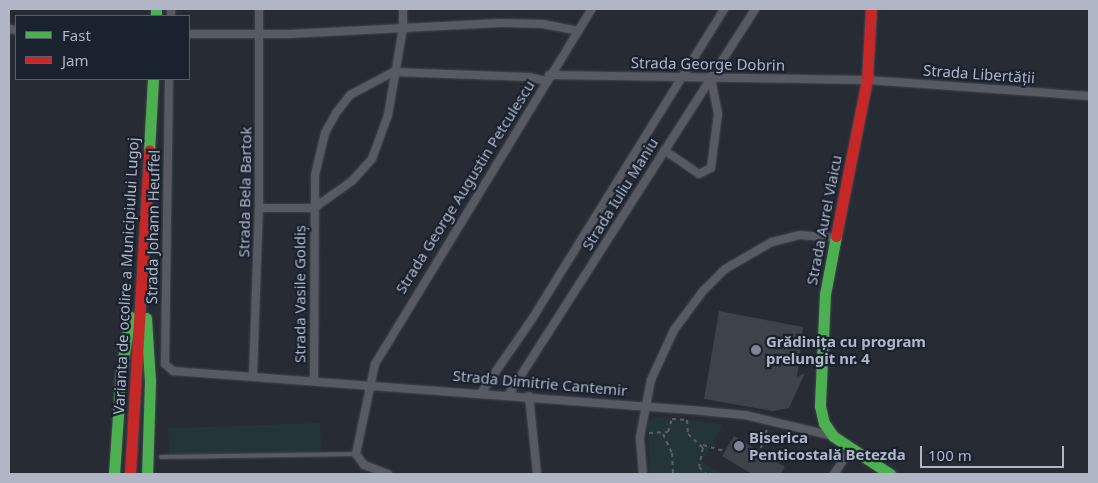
<!DOCTYPE html>
<meta charset="utf-8">
<style>
body{margin:0}
#map{position:relative;width:1098px;height:483px;overflow:hidden;background:#272b34;font-family:"Noto Sans",sans-serif}
div>[style]{position:absolute}
.green>*{inset:0;background:#24353a;transform-origin:0 0}
.building>*{inset:0;background:#3e424a}
.path>*{height:2px;margin-top:-1px;transform-origin:0;background:repeating-linear-gradient(90deg,#5a5e66 0 4px,transparent 0 8px)}
.roads{filter:drop-shadow(0 0 1px #43464d) drop-shadow(0 0 1px #43464d)}
.lane>*{height:4px;margin:-2px;padding:0 2px;transform-origin:2px;border-radius:2px;background:#575a62}
.street>*{height:8px;margin:-4px;padding:0 4px;transform-origin:4px;border-radius:4px;background:#575a62}
.fast>*{height:11px;margin:-5.5px;padding:0 5.5px;transform-origin:5.5px;border-radius:5.5px;background:#4caf50}
.jam>*{height:11px;margin:-5.5px;padding:0 5.5px;transform-origin:5.5px;border-radius:5.5px;background:#c62828}
.dots>*{width:14px;height:14px;translate:-50% -50%;box-sizing:border-box;border:2px solid #1a212f;border-radius:50%}
span{translate:-50% -50%;white-space:nowrap;text-align:center;line-height:1.15;-webkit-text-stroke:4.5px #1a212f;paint-order:stroke}
.street-label{font-size:15px;color:#b0b6c6}
.poi-label{font-size:15px;color:#b0b6c6;font-weight:700}
.left{translate:0 -50%;text-align:left}
.frame{position:absolute;inset:0;border:10px solid #b0b6c6;pointer-events:none}
.legend{position:absolute;left:15px;top:15px;width:175px;height:65px;box-sizing:border-box;background:#1a212f;border:1px solid #565d6b;margin:0;padding:6px 9px;list-style:none;font-size:15px;color:#b0b6c6}
.legend li{display:flex;align-items:center;gap:10px;height:25px}
.legend b{width:25px;border:1px solid #565d6b}
.scale{position:absolute;left:920px;top:446px;width:144px;height:22px;box-sizing:border-box;border:2px solid #b0b6c6;border-top:0;padding-left:6px;font-size:15px;line-height:18px;white-space:nowrap;color:#b0b6c6;-webkit-text-stroke:4px #1a212f;paint-order:stroke}
</style>
<div id="map">
<div class="green">
<div style="clip-path:polygon(654px 417px,723px 424px,702px 462px,721px 474px,650px 474px,648px 424px)"></div>
<div style="left:320px;top:423px;width:30px;height:152px;rotate:88deg"></div>
</div>
<div class="building">
<div style="clip-path:polygon(719px 311px,803px 327px,797px 377px,805px 373px,789px 408px,773px 411px,704px 399px)"></div>
<div style="clip-path:polygon(734px 436px,785px 467px,780px 474px,752px 474px,722px 456px)"></div>
</div>
<div class="path">
<div style="left:649px;top:433px;width:19px;rotate:-3deg"></div>
<div style="left:668px;top:432px;width:14px;rotate:-73deg"></div>
<div style="left:672px;top:419px;width:15px;rotate:4deg"></div>
<div style="left:687px;top:420px;width:14px;rotate:86deg"></div>
<div style="left:688px;top:434px;width:21px;rotate:43deg"></div>
<div style="left:703px;top:448px;width:19px;rotate:102deg"></div>
<div style="left:699px;top:467px;width:10px;rotate:45deg"></div>
<div style="left:663px;top:434px;width:21px;rotate:65deg"></div>
<div style="left:672px;top:453px;width:21px;rotate:87deg"></div>
<div style="left:703px;top:445px;width:22px;rotate:16deg"></div>
<div style="left:761px;top:448px;width:19px;rotate:-72deg"></div>
</div>
<div class="roads">
<div class="lane">
<div style="left:161px;top:457px;width:195px;rotate:-0.9deg"></div>
</div>
<div class="street">
<div style="left:171px;top:16px;width:7px;rotate:-90deg"></div>
<div style="left:9px;top:29px;width:7px;rotate:8deg"></div>
<div style="left:189px;top:34px;width:100px"></div>
<div style="left:289px;top:34px;width:211px;rotate:-3deg"></div>
<div style="left:500px;top:23px;width:43px;rotate:1.3deg"></div>
<div style="left:543px;top:24px;width:36px;rotate:11deg"></div>
<div style="left:549px;top:75px;width:318px;rotate:0.9deg"></div>
<div style="left:867px;top:80px;width:223px;rotate:4.1deg"></div>
<div style="left:169px;top:79px;width:285px;rotate:90.8deg"></div>
<div style="left:165px;top:364px;width:11px;rotate:41deg"></div>
<div style="left:173px;top:371px;width:519px;rotate:4.31deg"></div>
<div style="left:691px;top:410px;width:54px;rotate:5.3deg"></div>
<div style="left:745px;top:415px;width:90px;rotate:13.4deg"></div>
<div style="left:664px;top:150px;width:42px;rotate:34.4deg"></div>
<div style="left:699px;top:174px;width:13px;rotate:-27deg"></div>
<div style="left:711px;top:168px;width:54px;rotate:-82.6deg"></div>
<div style="left:718px;top:114px;width:38px;rotate:-101deg"></div>
<div style="left:259px;top:208px;width:55px"></div>
<div style="left:314px;top:208px;width:47px;rotate:-35.4deg"></div>
<div style="left:352px;top:181px;width:30px;rotate:-48deg"></div>
<div style="left:372px;top:159px;width:47px;rotate:-70deg"></div>
<div style="left:388px;top:115px;width:88px;rotate:-80.2deg"></div>
<div style="left:403px;top:28px;width:19px;rotate:-90deg"></div>
<div style="left:253px;top:376px;width:168px;rotate:-88deg"></div>
<div style="left:259px;top:208px;width:199px;rotate:-90deg"></div>
<div style="left:314px;top:379px;width:204px;rotate:-89.7deg"></div>
<div style="left:315px;top:175px;width:43px;rotate:-76.6deg"></div>
<div style="left:325px;top:133px;width:23px;rotate:-61deg"></div>
<div style="left:336px;top:113px;width:23px;rotate:-52deg"></div>
<div style="left:350px;top:95px;width:49px;rotate:-28.1deg"></div>
<div style="left:393px;top:72px;width:136px;rotate:2.1deg"></div>
<div style="left:529px;top:77px;width:17px;rotate:13deg"></div>
<div style="left:481px;top:393px;width:90px;rotate:-55.4deg"></div>
<div style="left:532px;top:319px;width:365px;rotate:-58.2deg"></div>
<div style="left:509px;top:394px;width:457px;rotate:-57.4deg"></div>
<div style="left:529px;top:396px;width:78px;rotate:84.1deg"></div>
<div style="left:388px;top:474px;width:26px;rotate:-159deg"></div>
<div style="left:364px;top:465px;width:14px;rotate:-126deg"></div>
<div style="left:356px;top:454px;width:92px;rotate:-78.1deg"></div>
<div style="left:375px;top:364px;width:416px;rotate:-58.6deg"></div>
<div style="left:643px;top:474px;width:37px;rotate:-95deg"></div>
<div style="left:640px;top:437px;width:58px;rotate:-79.1deg"></div>
<div style="left:651px;top:380px;width:55px;rotate:-65.3deg"></div>
<div style="left:674px;top:330px;width:49px;rotate:-53.4deg"></div>
<div style="left:703px;top:291px;width:31px;rotate:-45deg"></div>
<div style="left:725px;top:269px;width:54px;rotate:-29.9deg"></div>
<div style="left:772px;top:242px;width:29px;rotate:-14deg"></div>
<div style="left:800px;top:235px;width:36px;rotate:5deg"></div>
<div style="left:834px;top:474px;width:30px;rotate:-56deg"></div>
</div>
<div class="fast">
<div style="left:156px;top:9px;width:7px;rotate:90deg"></div>
<div style="left:149px;top:151px;width:72px;rotate:-86.8deg"></div>
<div style="left:836px;top:236px;width:59px;rotate:100.7deg"></div>
<div style="left:825px;top:294px;width:112px;rotate:92.6deg"></div>
<div style="left:820px;top:406px;width:17px;rotate:77deg"></div>
<div style="left:824px;top:423px;width:16px;rotate:55deg"></div>
<div style="left:833px;top:436px;width:69px;rotate:33.7deg"></div>
<div style="left:146px;top:318px;width:63px;rotate:86.4deg"></div>
<div style="left:150px;top:381px;width:93px;rotate:91.8deg"></div>
<div style="left:114px;top:474px;width:102px;rotate:-86.1deg"></div>
<div style="left:121px;top:372px;width:56px;rotate:-80.7deg"></div>
</div>
<div class="jam">
<div style="left:836px;top:236px;width:159px;rotate:-78.8deg"></div>
<div style="left:867px;top:80px;width:71px;rotate:-86.8deg"></div>
<div style="left:130px;top:474px;width:324px;rotate:-86.6deg"></div>
</div>
</div>
<div class="dots">
<div style="left:756px;top:350px;background:#808593"></div>
<div style="left:739px;top:446px;background:#808593"></div>
</div>
<div class="street-label">
<span style="left:708px;top:64px;rotate:1deg">Strada George Dobrin</span>
<span style="left:979px;top:74px;rotate:4deg">Strada Libertății</span>
<span style="left:465px;top:187px;rotate:-58deg">Strada George Augustin Petculescu</span>
<span style="left:245px;top:192px;rotate:-89deg">Strada Bela Bartok</span>
<span style="left:620px;top:194px;rotate:-58deg">Strada Iuliu Maniu</span>
<span style="left:824px;top:220px;rotate:-79deg">Strada Aurel Vlaicu</span>
<span style="left:153px;top:227px;rotate:-89deg">Strada Johann Heuffel</span>
<span style="left:126px;top:276px;rotate:-87deg">Varianta de ocolire a Municipiului Lugoj</span>
<span style="left:300px;top:294px;rotate:-90deg">Strada Vasile Goldiș</span>
<span style="left:540px;top:383px;rotate:5deg">Strada Dimitrie Cantemir</span>
</div>
<div class="poi-label">
<span class="left" style="left:766px;top:350px">Grădinița cu program<br>prelungit nr. 4</span>
<span class="left" style="left:749px;top:446px">Biserica<br>Penticostală Betezda</span>
</div>
<div class="frame"></div>
<ul class="legend">
<li><b style="height:6px;background:#4caf50"></b>Fast</li>
<li><b style="height:6px;background:#c62828"></b>Jam</li>
</ul>
<div class="scale">100 m</div>
</div>
